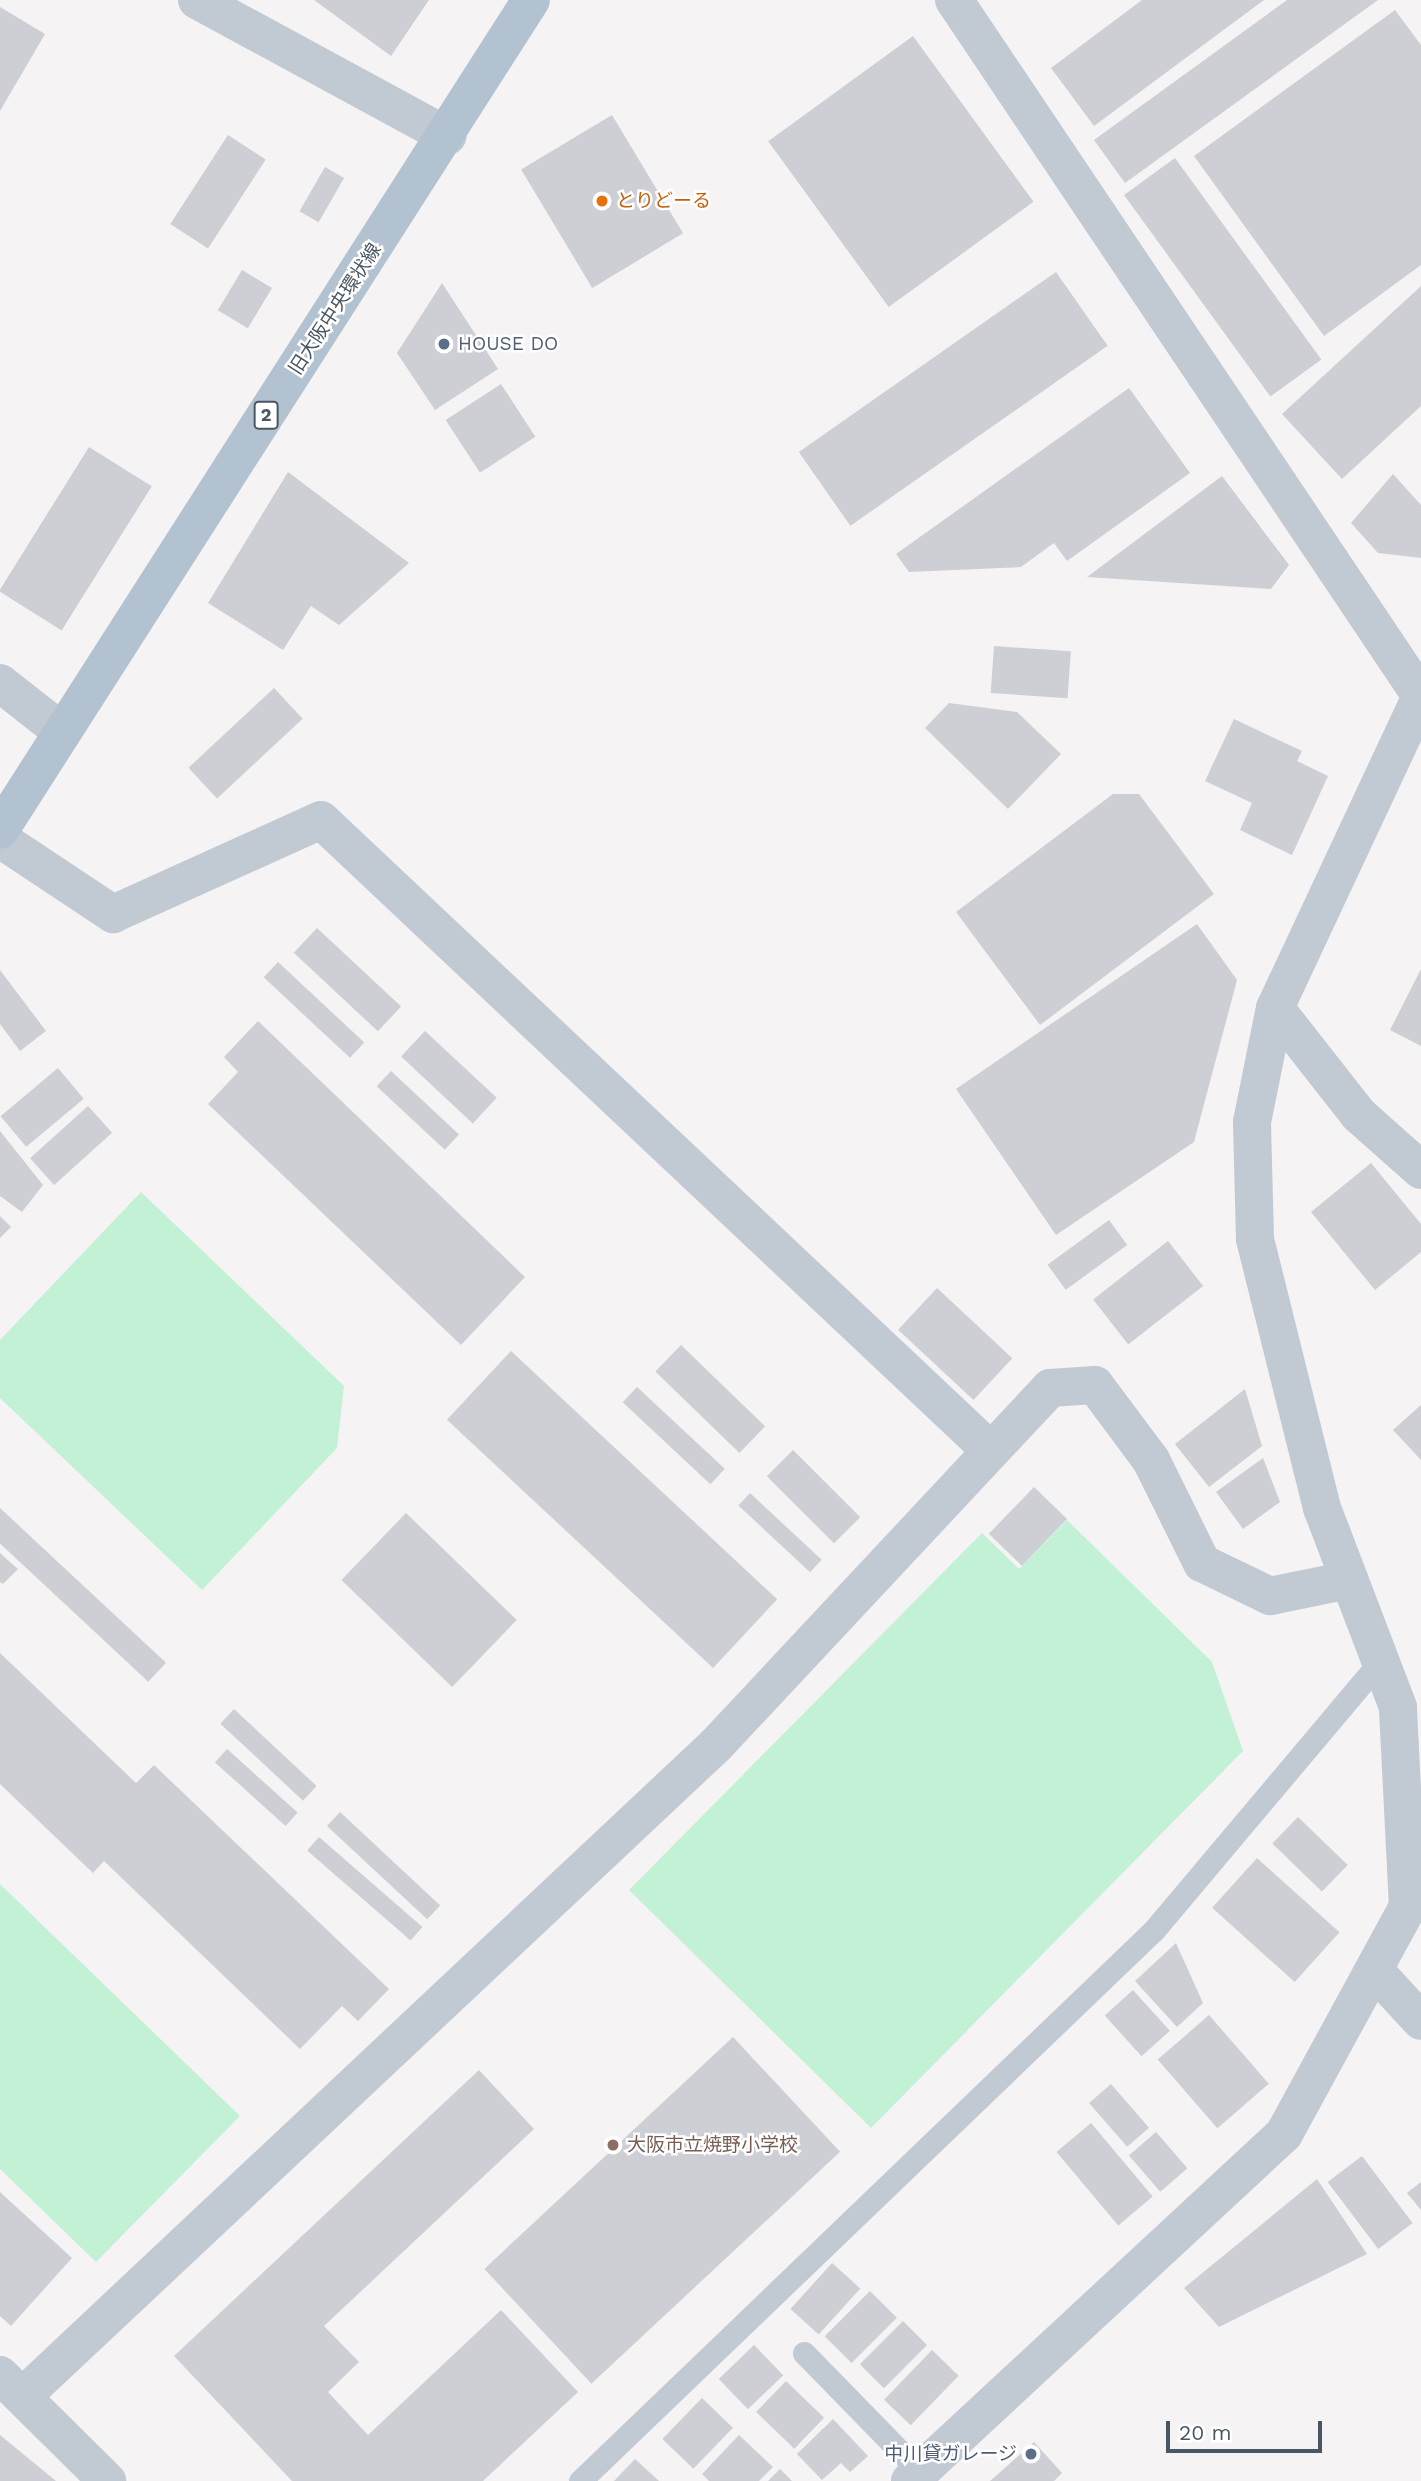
<!DOCTYPE html>
<meta charset="utf-8">
<style>
body{margin:0}
#map{position:relative;width:1421px;height:2481px;overflow:hidden;background:#f5f3f3;font-family:"Work Sans","Noto Sans JP",sans-serif}
div>[style]{position:absolute}
.green>*{inset:0;background:#c3f1d5}
.building>*{inset:0;background:#cdcfd5;transform-origin:0 0}
.service>*{height:23px;margin:-11.5px;padding:0 11.5px;transform-origin:11.5px;border-radius:11.5px;background:#c1cad2}
.minor>*{height:38px;margin:-19px;padding:0 19px;transform-origin:19px;border-radius:19px;background:#c1cad2}
.tertiary>*{height:38px;margin:-19px;padding:0 19px;transform-origin:19px;border-radius:19px;background:#c1cad2}
.primary>*{height:38px;margin:-19px;padding:0 19px;transform-origin:19px;border-radius:19px;background:#b3c2d1}
.dots>*{width:19px;height:19px;translate:-50% -50%;box-sizing:border-box;border:4px solid #fff;border-radius:50%}
span{translate:-50% -50%;white-space:nowrap;text-align:center;line-height:1.15;-webkit-text-stroke:5px #fff;paint-order:stroke}
.shield-label span{padding:2px 5px;background:#fff;border:2px solid;border-radius:5px;-webkit-text-stroke-width:0}
.shield-label{font-size:18px;color:#4a5661;font-weight:700}
.food-label{font-size:19px;color:#c56008}
.left{translate:0 -50%;text-align:left}
.street-label{font-size:19px;color:#4a5661}
.service-label{font-size:19px;color:#4e5e75}
.right{translate:-100% -50%;text-align:right}
.education-label{font-size:19px;color:#785e54}
.scale{position:absolute;left:1166px;top:2421px;width:156px;height:32px;box-sizing:border-box;border:4px solid #4a5661;border-top:0;padding-left:9px;font-size:21px;line-height:24px;white-space:nowrap;color:#4a5661;-webkit-text-stroke:5px #fff;paint-order:stroke}
</style>
<div id="map">
<div class="green">
<div style="clip-path:polygon(141px 1192px,344px 1386px,337px 1448px,202px 1590px,0 1398px,0 1340px)"></div>
<div style="clip-path:polygon(1067px 1520px,1212px 1662px,1243px 1751px,871px 2128px,629px 1890px,982px 1533px,1019px 1569px)"></div>
<div style="clip-path:polygon(0 1884px,240px 2116px,96px 2262px,0 2169px)"></div>
</div>
<div class="building">
<div style="clip-path:polygon(314px 0,429px 0,391px 56px)"></div>
<div style="clip-path:polygon(1142px 0,1264px 0,1094px 126px,1051px 68px)"></div>
<div style="clip-path:polygon(1287px 0,1378px 0,1125px 183px,1094px 140px)"></div>
<div style="clip-path:polygon(0 7px,45px 34px,0 111px)"></div>
<div style="clip-path:polygon(1395px 10px,1421px 45px,1421px 265px,1324px 336px,1194px 156px)"></div>
<div style="left:913px;top:36px;width:205px;height:179px;rotate:54deg"></div>
<div style="left:612px;top:115px;width:138px;height:106px;rotate:59deg"></div>
<div style="left:228px;top:135px;width:45px;height:106px;rotate:33deg"></div>
<div style="left:1175px;top:158px;width:249px;height:63px;rotate:54deg"></div>
<div style="left:325px;top:167px;width:22px;height:51px;rotate:30deg"></div>
<div style="left:242px;top:270px;width:35px;height:47px;rotate:31deg"></div>
<div style="left:1056px;top:272px;width:90px;height:314px;rotate:55deg"></div>
<div style="clip-path:polygon(442px 283px,498px 369px,435px 410px,397px 353px)"></div>
<div style="clip-path:polygon(1421px 286px,1421px 406px,1342px 479px,1282px 414px)"></div>
<div style="left:501px;top:384px;width:63px;height:66px;rotate:57deg"></div>
<div style="clip-path:polygon(1129px 388px,1190px 473px,1067px 561px,1054px 543px,1021px 567px,909px 572px,896px 554px)"></div>
<div style="left:89px;top:447px;width:74px;height:170px;rotate:32deg"></div>
<div style="clip-path:polygon(288px 472px,409px 563px,339px 625px,311px 606px,283px 650px,208px 603px)"></div>
<div style="clip-path:polygon(1393px 474px,1421px 505px,1421px 558px,1378px 553px,1351px 523px)"></div>
<div style="clip-path:polygon(1222px 476px,1289px 565px,1271px 589px,1087px 577px)"></div>
<div style="left:994px;top:646px;width:77px;height:47px;rotate:4deg"></div>
<div style="left:274px;top:688px;width:42px;height:117px;rotate:47deg"></div>
<div style="clip-path:polygon(949px 703px,1017px 712px,1061px 754px,1008px 809px,925px 728px)"></div>
<div style="clip-path:polygon(1234px 719px,1302px 751px,1297px 761px,1328px 776px,1292px 855px,1240px 830px,1252px 803px,1205px 781px)"></div>
<div style="clip-path:polygon(1113px 794px,1139px 794px,1214px 894px,1040px 1025px,956px 912px)"></div>
<div style="clip-path:polygon(1197px 924px,1237px 980px,1194px 1142px,1056px 1235px,956px 1089px)"></div>
<div style="left:317px;top:928px;width:115px;height:34px;rotate:43deg"></div>
<div style="left:278px;top:962px;width:118px;height:21px;rotate:43deg"></div>
<div style="clip-path:polygon(1421px 969px,1421px 1046px,1390px 1030px)"></div>
<div style="clip-path:polygon(0 970px,46px 1031px,20px 1051px,0 1024px)"></div>
<div style="clip-path:polygon(258px 1021px,525px 1277px,461px 1345px,208px 1104px,238px 1072px,224px 1057px)"></div>
<div style="left:425px;top:1031px;width:98px;height:35px;rotate:43deg"></div>
<div style="left:58px;top:1068px;width:40px;height:75px;rotate:50deg"></div>
<div style="left:391px;top:1071px;width:93px;height:21px;rotate:43deg"></div>
<div style="left:88px;top:1106px;width:36px;height:78px;rotate:48deg"></div>
<div style="clip-path:polygon(0 1131px,43px 1185px,22px 1212px,0 1196px)"></div>
<div style="clip-path:polygon(1371px 1163px,1421px 1224px,1421px 1252px,1375px 1290px,1311px 1212px)"></div>
<div style="clip-path:polygon(0 1216px,11px 1227px,0 1238px)"></div>
<div style="left:1109px;top:1220px;width:31px;height:76px;rotate:54deg"></div>
<div style="left:1168px;top:1241px;width:57px;height:95px;rotate:52deg"></div>
<div style="left:937px;top:1288px;width:103px;height:57px;rotate:43deg"></div>
<div style="left:681px;top:1345px;width:117px;height:37px;rotate:44deg"></div>
<div style="left:511px;top:1351px;width:364px;height:94px;rotate:43deg"></div>
<div style="left:637px;top:1387px;width:120px;height:21px;rotate:43deg"></div>
<div style="clip-path:polygon(1245px 1389px,1262px 1446px,1209px 1487px,1175px 1444px)"></div>
<div style="clip-path:polygon(1421px 1405px,1421px 1460px,1393px 1430px)"></div>
<div style="left:793px;top:1450px;width:95px;height:37px;rotate:45deg"></div>
<div style="clip-path:polygon(1263px 1458px,1280px 1502px,1243px 1529px,1216px 1492px)"></div>
<div style="left:1034px;top:1487px;width:46px;height:65px;rotate:44deg"></div>
<div style="left:750px;top:1493px;width:98px;height:17px;rotate:43deg"></div>
<div style="left:0;top:1508px;width:227px;height:26px;rotate:43deg"></div>
<div style="left:406px;top:1513px;width:154px;height:93px;rotate:44deg"></div>
<div style="clip-path:polygon(0 1553px,18px 1569px,3px 1584px,0 1582px)"></div>
<div style="clip-path:polygon(0 1653px,136px 1783px,154px 1765px,389px 1989px,358px 2021px,342px 2006px,300px 2049px,104px 1861px,93px 1873px,0 1784px)"></div>
<div style="left:234px;top:1709px;width:113px;height:20px;rotate:43deg"></div>
<div style="left:227px;top:1749px;width:95px;height:18px;rotate:42deg"></div>
<div style="left:340px;top:1812px;width:137px;height:19px;rotate:43deg"></div>
<div style="left:1298px;top:1817px;width:69px;height:37px;rotate:44deg"></div>
<div style="left:319px;top:1837px;width:137px;height:18px;rotate:41deg"></div>
<div style="left:1257px;top:1858px;width:111px;height:67px;rotate:42deg"></div>
<div style="clip-path:polygon(1176px 1943px,1203px 2003px,1177px 2027px,1135px 1981px)"></div>
<div style="left:1133px;top:1990px;width:55px;height:38px;rotate:48deg"></div>
<div style="left:1209px;top:2015px;width:91px;height:68px;rotate:49deg"></div>
<div style="left:733px;top:2037px;width:157px;height:340px;rotate:47deg"></div>
<div style="clip-path:polygon(479px 2070px,534px 2129px,324px 2326px,359px 2362px,328px 2392px,368px 2435px,501px 2310px,578px 2392px,483px 2481px,292px 2481px,174px 2356px)"></div>
<div style="left:1111px;top:2084px;width:58px;height:29px;rotate:49deg"></div>
<div style="left:1091px;top:2123px;width:96px;height:45px;rotate:50deg"></div>
<div style="left:1156px;top:2132px;width:48px;height:36px;rotate:49deg"></div>
<div style="left:1362px;top:2156px;width:84px;height:43px;rotate:53deg"></div>
<div style="clip-path:polygon(1317px 2179px,1367px 2254px,1219px 2327px,1184px 2288px)"></div>
<div style="clip-path:polygon(1421px 2182px,1421px 2210px,1407px 2193px)"></div>
<div style="clip-path:polygon(0 2192px,72px 2258px,11px 2326px,0 2316px)"></div>
<div style="left:832px;top:2263px;width:38px;height:62px;rotate:42deg"></div>
<div style="left:870px;top:2291px;width:38px;height:64px;rotate:45deg"></div>
<div style="left:903px;top:2321px;width:34px;height:61px;rotate:45deg"></div>
<div style="left:754px;top:2345px;width:42px;height:49px;rotate:46deg"></div>
<div style="left:932px;top:2350px;width:37px;height:69px;rotate:44deg"></div>
<div style="left:786px;top:2381px;width:53px;height:43px;rotate:44deg"></div>
<div style="left:702px;top:2398px;width:43px;height:57px;rotate:44deg"></div>
<div style="clip-path:polygon(833px 2419px,868px 2456px,850px 2472px,841px 2463px,822px 2480px,797px 2454px)"></div>
<div style="clip-path:polygon(0 2435px,56px 2481px,0 2481px)"></div>
<div style="clip-path:polygon(739px 2435px,773px 2467px,759px 2481px,709px 2481px,702px 2474px)"></div>
<div style="clip-path:polygon(1034px 2442px,1062px 2473px,1054px 2481px,990px 2481px)"></div>
<div style="clip-path:polygon(635px 2459px,659px 2481px,614px 2481px)"></div>
<div style="clip-path:polygon(780px 2469px,792px 2481px,768px 2481px)"></div>
</div>
<div class="service">
<div style="left:804px;top:2353px;width:166px;rotate:45.7deg"></div>
<div style="left:580px;top:2481px;width:796px;rotate:-43.83deg"></div>
<div style="left:1154px;top:1930px;width:351px;rotate:-49.9deg"></div>
</div>
<div class="minor">
<div style="left:197px;top:0;width:285px;rotate:28.5deg"></div>
<div style="left:0;top:683px;width:78px;rotate:38.2deg"></div>
<div style="left:0;top:839px;width:136px;rotate:33.6deg"></div>
<div style="left:113px;top:914px;width:228px;rotate:-24.3deg"></div>
<div style="left:321px;top:820px;width:918px;rotate:43.28deg"></div>
<div style="left:1374px;top:1970px;width:69px;rotate:47.3deg"></div>
<div style="left:23px;top:2396px;width:951px;rotate:-43.21deg"></div>
<div style="left:716px;top:1745px;width:489px;rotate:-46.9deg"></div>
<div style="left:1050px;top:1388px;width:45px;rotate:-3.8deg"></div>
<div style="left:1095px;top:1385px;width:94px;rotate:53.3deg"></div>
<div style="left:1151px;top:1460px;width:115px;rotate:63.7deg"></div>
<div style="left:1202px;top:1563px;width:76px;rotate:25.9deg"></div>
<div style="left:1270px;top:1596px;width:81px;rotate:-11.4deg"></div>
</div>
<div class="tertiary">
<div style="left:954px;top:0;width:838px;rotate:56.14deg"></div>
<div style="left:1275px;top:1008px;width:136px;rotate:51.9deg"></div>
<div style="left:1359px;top:1115px;width:83px;rotate:41.6deg"></div>
<div style="left:0;top:2375px;width:151px;rotate:44.7deg"></div>
<div style="left:910px;top:2481px;width:510px;rotate:-42.86deg"></div>
<div style="left:1284px;top:2134px;width:259px;rotate:-61.4deg"></div>
<div style="left:1408px;top:1907px;width:200px;rotate:-92.9deg"></div>
<div style="left:1398px;top:1707px;width:213px;rotate:-110.9deg"></div>
<div style="left:1322px;top:1508px;width:277px;rotate:-104deg"></div>
<div style="left:1255px;top:1239px;width:117px;rotate:-91.5deg"></div>
<div style="left:1252px;top:1122px;width:116px;rotate:-78.6deg"></div>
<div style="left:1275px;top:1008px;width:344px;rotate:-64.9deg"></div>
</div>
<div class="primary">
<div style="left:0;top:830px;width:985px;rotate:-57.39deg"></div>
</div>
<div class="dots">
<div style="left:602px;top:201px;background:#e8710a"></div>
<div style="left:444px;top:344px;background:#5c6f8a"></div>
<div style="left:613px;top:2145px;background:#8d6e63"></div>
<div style="left:1031px;top:2454px;background:#5c6f8a"></div>
</div>
<div class="shield-label">
<span style="left:266px;top:415px">2</span>
</div>
<div class="food-label">
<span class="left" style="left:616px;top:201px">とりどーる</span>
</div>
<div class="street-label">
<span style="left:335px;top:309px;rotate:-57deg">旧大阪中央環状線</span>
</div>
<div class="service-label">
<span class="left" style="left:458px;top:344px">HOUSE DO</span>
<span class="right" style="left:1017px;top:2454px">中川貸ガレージ</span>
</div>
<div class="education-label">
<span class="left" style="left:627px;top:2145px">大阪市立焼野小学校</span>
</div>
<div class="scale">20 m</div>
</div>
